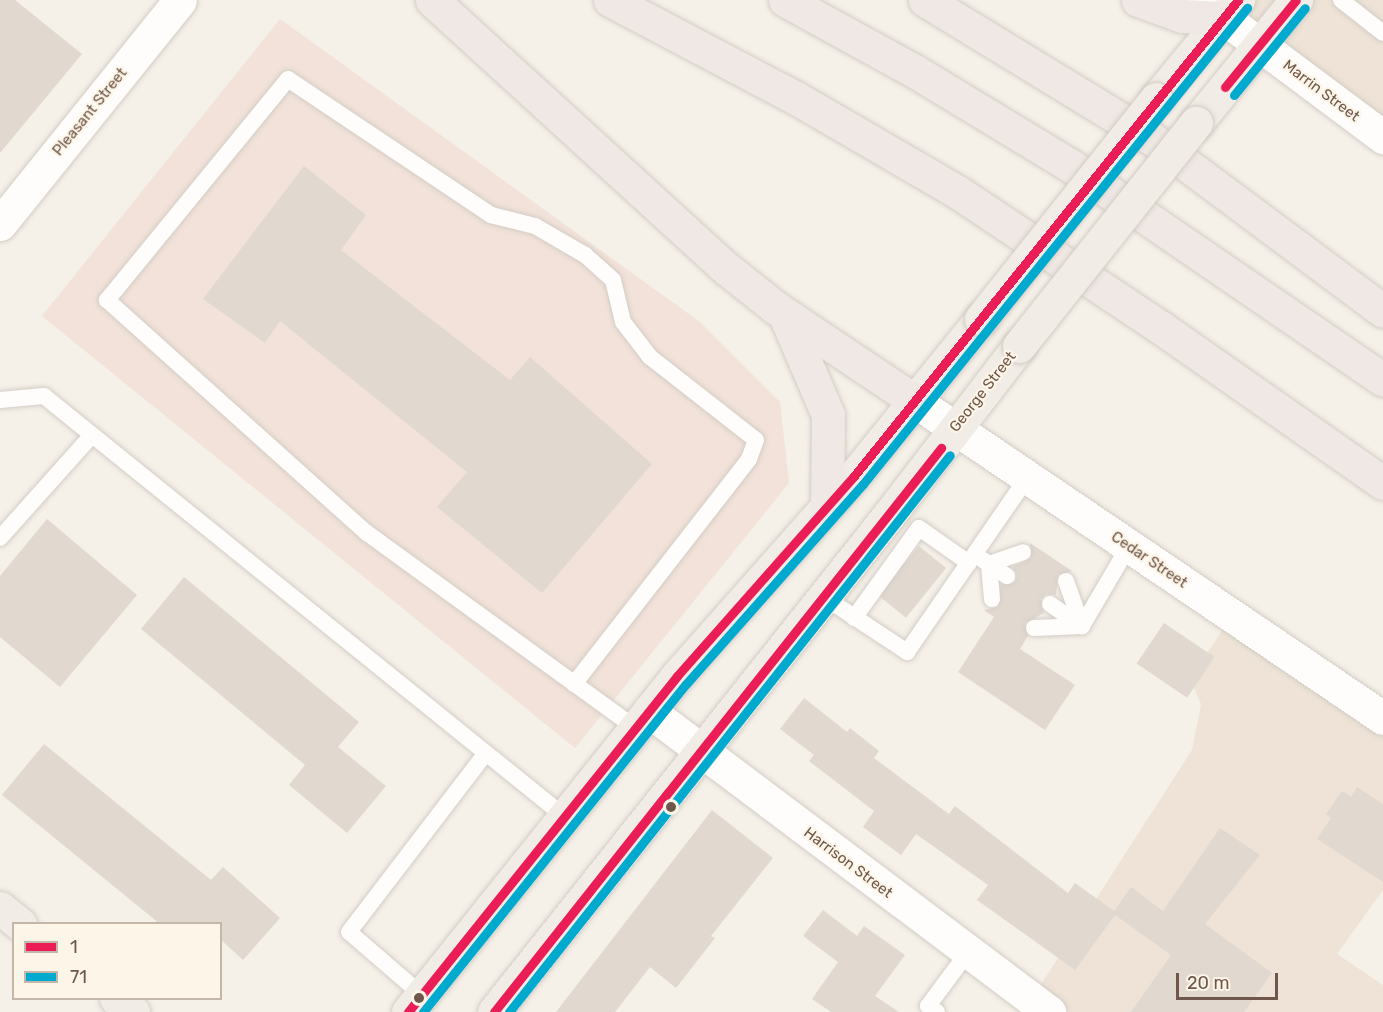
<!DOCTYPE html>
<style>
body{margin:0}
#map{position:relative;width:1383px;height:1012px;overflow:hidden;background:#f5f0e8;font-family:Rubik,sans-serif}
div>[style]{position:absolute}
.residential>*{inset:0;background:#eee3d6}
.commercial>*{inset:0;background:#f2e2d9}
.building>*{inset:0;background:#e1d8d0;transform-origin:0 0}
.roads{filter:drop-shadow(0 0 2px #d3cdc6) drop-shadow(0 0 2px #d3cdc6)}
.lane>*{height:16px;margin:-8px;padding:0 8px;transform-origin:8px;border-radius:8px;background:#fefdfc}
.street>*{height:33px;margin:-16.5px;padding:0 16.5px;transform-origin:16.5px;border-radius:16.5px;background:#fefdfc}
.secondary>*{height:33px;margin:-16.5px;padding:0 16.5px;transform-origin:16.5px;border-radius:16.5px;background:#fefdfc}
.primary>*{height:33px;margin:-16.5px;padding:0 16.5px;transform-origin:16.5px;border-radius:16.5px;background:#f1ece5}
.highway>*{height:33px;margin:-16.5px;padding:0 16.5px;transform-origin:16.5px;border-radius:16.5px;background:#efe8e4}
.bridges{filter:drop-shadow(0 0 2px #d3cbc5) drop-shadow(0 0 2px #d3cbc5)}
.primary-bridge>*{height:33px;margin:-16.5px;padding:0 16.5px;transform-origin:16.5px;border-radius:16.5px;background:#f1ece5}
.bus-1>*{height:9px;margin:-4.5px;padding:0 4.5px;transform-origin:4.5px;border-radius:4.5px;background:#ea1d57}
.bus-2>*{height:9px;margin:-4.5px;padding:0 4.5px;transform-origin:4.5px;border-radius:4.5px;background:#00a9ce}
.dots>*{width:16px;height:16px;translate:-50% -50%;box-sizing:border-box;border:3px solid #fdf5e8;border-radius:50%}
span{translate:-50% -50%;white-space:nowrap;text-align:center;line-height:1.15;-webkit-text-stroke:4.5px #fdf5e8;paint-order:stroke}
.street-label{font-size:15px;color:#6f584b}
.legend{position:absolute;left:12px;top:922px;width:210px;height:78px;box-sizing:border-box;background:#fdf5e8;border:2px solid #c4b6a9;margin:0;padding:8px 10px;list-style:none;font-size:18px;color:#6f584b}
.legend li{display:flex;align-items:center;gap:12px;height:30px}
.legend b{width:30px;border:2px solid #c4b6a9}
.scale{position:absolute;left:1176px;top:973px;width:102px;height:27px;box-sizing:border-box;border:3px solid #6f584b;border-top:0;padding-left:8px;font-size:18px;line-height:21px;white-space:nowrap;color:#6f584b;-webkit-text-stroke:4px #fdf5e8;paint-order:stroke}
</style>
<div id="map">
<div class="residential">
<div style="clip-path:polygon(1246px 0,1383px 0,1383px 126px,1246px 26px)"></div>
<div style="clip-path:polygon(1235px 611px,1383px 710px,1383px 890px,1337px 954px,1383px 985px,1383px 1012px,1069px 1012px,1040px 986px,1192px 750px,1201px 704px,1190px 679px)"></div>
</div>
<div class="commercial">
<div style="clip-path:polygon(280px 19px,700px 322px,780px 402px,789px 483px,575px 748px,42px 316px)"></div>
</div>
<div class="building">
<div style="clip-path:polygon(0 0,15px 0,82px 54px,0 153px)"></div>
<div style="clip-path:polygon(304px 166px,366px 215px,341px 250px,510px 380px,530px 357px,652px 464px,542px 593px,437px 507px,467px 472px,280px 321px,265px 343px,203px 299px)"></div>
<div style="clip-path:polygon(47px 519px,137px 595px,60px 687px,0 637px,0 576px)"></div>
<div style="clip-path:polygon(1030px 543px,1072px 571px,1058px 575px,1056px 595px,1046px 594px,1041px 599px,1044px 613px,1025px 623px,1028px 636px,1020px 649px,1075px 685px,1045px 730px,958px 672px,994px 617px,984px 610px,998px 607px,1001px 585px,1015px 582px,1017px 576px,1013px 567px,1031px 558px)"></div>
<div style="left:919px;top:546px;width:35px;height:64px;rotate:39deg"></div>
<div style="clip-path:polygon(184px 577px,359px 722px,338px 747px,386px 786px,347px 833px,289px 785px,305px 765px,141px 629px)"></div>
<div style="left:1164px;top:623px;width:61px;height:49px;rotate:34deg"></div>
<div style="clip-path:polygon(804px 698px,847px 732px,850px 728px,879px 751px,874px 758px,949px 814px,955px 806px,1068px 893px,1075px 883px,1114px 911px,1131px 887px,1163px 911px,1220px 828px,1260px 855px,1205px 924px,1272px 973px,1244px 1012px,1131px 1012px,1171px 955px,1115px 915px,1075px 970px,977px 900px,988px 885px,916px 834px,901px 855px,863px 827px,874px 811px,809px 761px,814px 755px,780px 729px)"></div>
<div style="clip-path:polygon(44px 744px,211px 880px,223px 867px,280px 918px,243px 960px,220px 939px,220px 924px,160px 924px,2px 795px)"></div>
<div style="clip-path:polygon(1357px 787px,1383px 804px,1383px 882px,1317px 839px,1331px 818px,1326px 814px,1342px 791px,1351px 797px)"></div>
<div style="clip-path:polygon(712px 810px,773px 858px,711px 936px,715px 938px,676px 988px,650px 967px,615px 1012px,556px 1012px)"></div>
<div style="clip-path:polygon(823px 910px,857px 936px,864px 926px,905px 955px,875px 996px,899px 1012px,831px 1012px,812px 999px,838px 962px,803px 936px)"></div>
</div>
<div class="roads">
<div class="lane">
<div style="left:1341px;top:0;width:53px;rotate:38.2deg"></div>
<div style="left:0;top:400px;width:44px;rotate:-5.2deg"></div>
<div style="left:44px;top:396px;width:668px;rotate:38.93deg"></div>
<div style="left:0;top:538px;width:138px;rotate:-48.2deg"></div>
<div style="left:983px;top:560px;width:29px;rotate:34deg"></div>
<div style="left:1066px;top:581px;width:48px;rotate:70.4deg"></div>
<div style="left:824px;top:597px;width:100px;rotate:33.5deg"></div>
<div style="left:907px;top:652px;width:211px;rotate:-55.4deg"></div>
<div style="left:992px;top:599px;width:35px;rotate:-95deg"></div>
<div style="left:989px;top:564px;width:36px;rotate:-19deg"></div>
<div style="left:1050px;top:604px;width:39px;rotate:35deg"></div>
<div style="left:854px;top:618px;width:111px;rotate:-54.2deg"></div>
<div style="left:919px;top:528px;width:61px;rotate:35deg"></div>
<div style="left:1082px;top:626px;width:93px;rotate:-59.6deg"></div>
<div style="left:1034px;top:628px;width:48px;rotate:-2.4deg"></div>
<div style="left:574px;top:684px;width:285px;rotate:-52.1deg"></div>
<div style="left:749px;top:459px;width:20px;rotate:-70deg"></div>
<div style="left:756px;top:440px;width:135px;rotate:-141.9deg"></div>
<div style="left:650px;top:357px;width:44px;rotate:-127.6deg"></div>
<div style="left:623px;top:322px;width:43px;rotate:-103.4deg"></div>
<div style="left:613px;top:280px;width:38px;rotate:-138deg"></div>
<div style="left:585px;top:255px;width:58px;rotate:-149.9deg"></div>
<div style="left:535px;top:226px;width:45px;rotate:-166deg"></div>
<div style="left:491px;top:215px;width:244px;rotate:-146.2deg"></div>
<div style="left:288px;top:79px;width:286px;rotate:129.3deg"></div>
<div style="left:107px;top:300px;width:349px;rotate:41.9deg"></div>
<div style="left:367px;top:533px;width:331px;rotate:36deg"></div>
<div style="left:422px;top:995px;width:96px;rotate:-139.2deg"></div>
<div style="left:349px;top:932px;width:224px;rotate:-52.6deg"></div>
<div style="left:937px;top:1012px;width:11px;rotate:-146deg"></div>
<div style="left:928px;top:1006px;width:67px;rotate:-53.5deg"></div>
</div>
<div class="street">
<div style="left:649px;top:711px;width:501px;rotate:36.96deg"></div>
</div>
<div class="secondary">
<div style="left:1200px;top:0;width:229px;rotate:36.8deg"></div>
<div style="left:0;top:224px;width:287px;rotate:-51.2deg"></div>
<div style="left:915px;top:401px;width:565px;rotate:34.11deg"></div>
</div>
<div class="primary">
<div style="left:1156px;top:99px;width:129px;rotate:-50.4deg"></div>
<div style="left:1196px;top:123px;width:159px;rotate:-50.9deg"></div>
<div style="left:0;top:908px;width:26px;rotate:39deg"></div>
<div style="left:116px;top:998px;width:22px;rotate:39deg"></div>
<div style="left:408px;top:1012px;width:430px;rotate:-51.3deg"></div>
<div style="left:677px;top:676px;width:267px;rotate:-48.5deg"></div>
<div style="left:854px;top:476px;width:202px;rotate:-51deg"></div>
<div style="left:494px;top:1012px;width:635px;rotate:-51.52deg"></div>
<div style="left:889px;top:515px;width:213px;rotate:-52.4deg"></div>
</div>
<div class="highway">
<div style="left:432px;top:0;width:399px;rotate:42.4deg"></div>
<div style="left:727px;top:269px;width:63px;rotate:38.5deg"></div>
<div style="left:776px;top:308px;width:167px;rotate:33.8deg"></div>
<div style="left:610px;top:0;width:210px;rotate:27.8deg"></div>
<div style="left:796px;top:98px;width:189px;rotate:30.2deg"></div>
<div style="left:959px;top:193px;width:242px;rotate:33.7deg"></div>
<div style="left:1160px;top:327px;width:272px;rotate:35deg"></div>
<div style="left:785px;top:0;width:149px;rotate:28.8deg"></div>
<div style="left:916px;top:72px;width:181px;rotate:31.2deg"></div>
<div style="left:1071px;top:166px;width:378px;rotate:34.4deg"></div>
<div style="left:925px;top:0;width:265px;rotate:31.4deg"></div>
<div style="left:1151px;top:138px;width:289px;rotate:36.7deg"></div>
<div style="left:1138px;top:0;width:47px;rotate:20deg"></div>
<div style="left:1182px;top:16px;width:42px;rotate:2.7deg"></div>
<div style="left:785px;top:315px;width:109px;rotate:66.7deg"></div>
<div style="left:828px;top:415px;width:91px;rotate:90.6deg"></div>
</div>
</div>
<div class="bridges">
<div class="primary-bridge">
<div style="left:981px;top:319px;width:281px;rotate:-51.5deg"></div>
<div style="left:1019px;top:346px;width:285px;rotate:-51.6deg"></div>
</div>
</div>
<div class="bus-1">
<div style="left:1225px;top:87px;width:112px;rotate:-50.8deg"></div>
<div style="left:408px;top:1012px;width:430px;rotate:-51.3deg"></div>
<div style="left:677px;top:676px;width:267px;rotate:-48.5deg"></div>
<div style="left:854px;top:476px;width:612px;rotate:-51.11deg"></div>
<div style="left:494px;top:1012px;width:720px;rotate:-51.6deg"></div>
</div>
<div class="bus-2">
<div style="left:1234px;top:95px;width:112px;rotate:-50.8deg"></div>
<div style="left:423px;top:1012px;width:420px;rotate:-51.3deg"></div>
<div style="left:686px;top:684px;width:267px;rotate:-48.5deg"></div>
<div style="left:863px;top:484px;width:612px;rotate:-51.11deg"></div>
<div style="left:509px;top:1012px;width:710px;rotate:-51.63deg"></div>
</div>
<div class="dots">
<div style="left:671px;top:807px;background:#6f584b"></div>
<div style="left:419px;top:998px;background:#6f584b"></div>
</div>
<div class="street-label">
<span style="left:1321px;top:91px;rotate:37deg">Marrin Street</span>
<span style="left:90px;top:112px;rotate:-51deg">Pleasant Street</span>
<span style="left:983px;top:392px;rotate:-52deg">George Street</span>
<span style="left:1149px;top:560px;rotate:34deg">Cedar Street</span>
<span style="left:848px;top:863px;rotate:37deg">Harrison Street</span>
</div>
<ul class="legend">
<li><b style="height:8px;background:#ea1d57"></b>1</li>
<li><b style="height:8px;background:#00a9ce"></b>71</li>
</ul>
<div class="scale">20 m</div>
</div>
